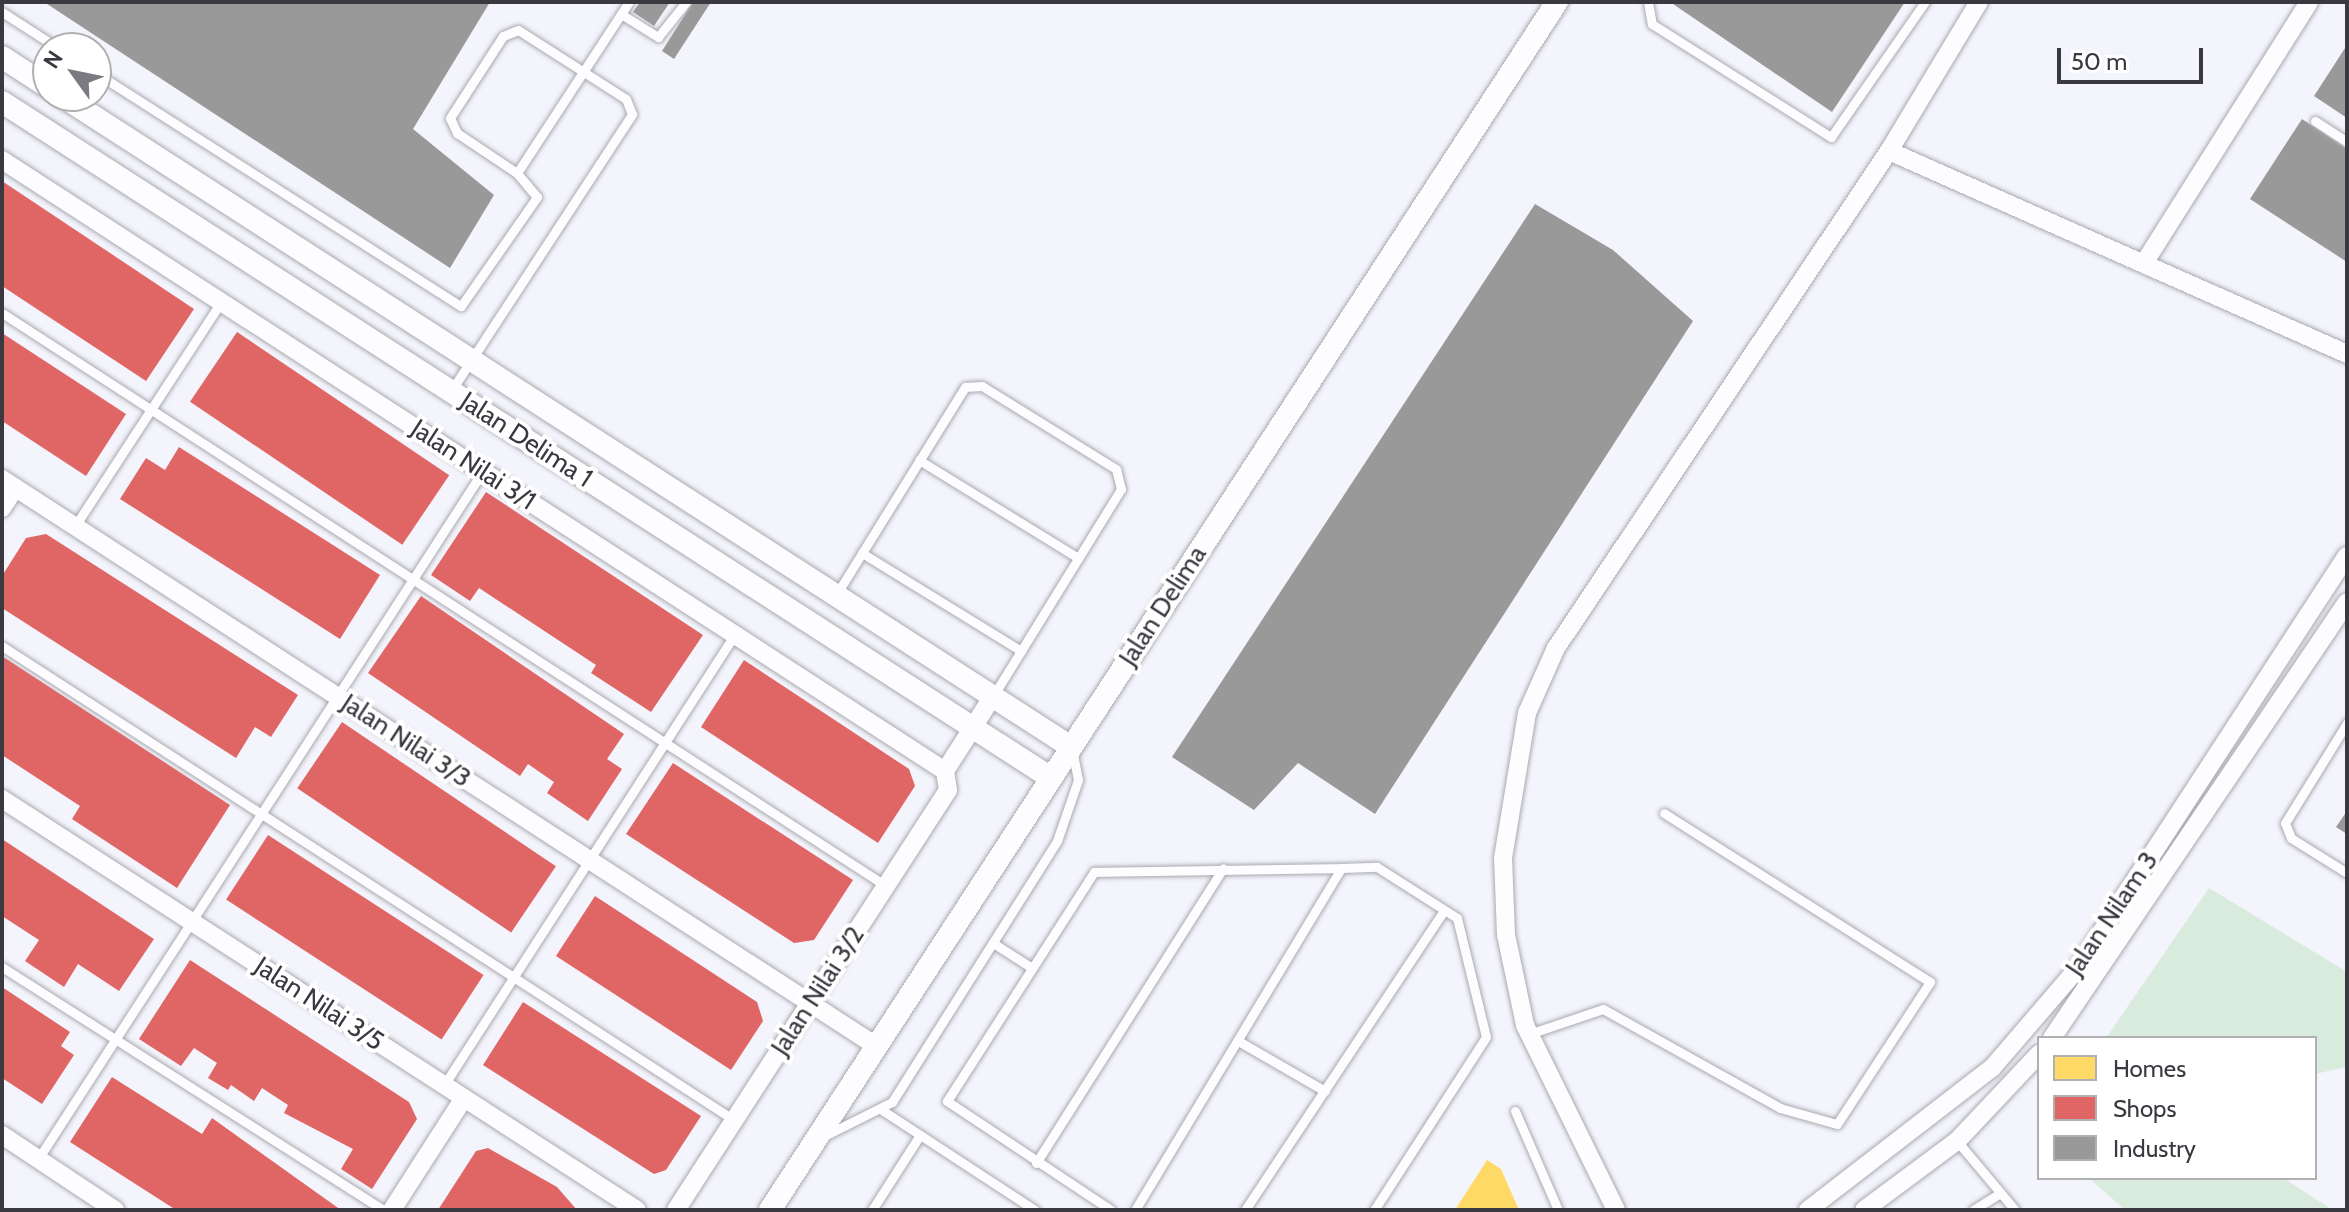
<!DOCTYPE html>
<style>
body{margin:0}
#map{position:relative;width:2349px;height:1212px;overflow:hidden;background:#f4f4fc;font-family:Cabin,sans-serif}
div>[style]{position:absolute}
.green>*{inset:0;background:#d9ebdc}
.homes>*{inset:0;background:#ffd966}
.shops>*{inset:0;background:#e06666;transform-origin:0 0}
.industry>*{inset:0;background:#999}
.roads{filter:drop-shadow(0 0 2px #a9a9b0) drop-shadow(0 0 2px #a9a9b0)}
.service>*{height:9px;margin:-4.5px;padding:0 4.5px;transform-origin:4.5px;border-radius:4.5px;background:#fdfdff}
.minor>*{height:18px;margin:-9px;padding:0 9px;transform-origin:9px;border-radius:9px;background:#fdfdff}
.tertiary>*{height:22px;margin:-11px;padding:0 11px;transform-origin:11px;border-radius:11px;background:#fdfdff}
span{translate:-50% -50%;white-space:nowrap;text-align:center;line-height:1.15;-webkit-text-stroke:8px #fff;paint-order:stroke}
.street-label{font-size:26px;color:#3a3940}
.frame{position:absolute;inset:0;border:4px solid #3a3940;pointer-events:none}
.legend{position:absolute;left:2037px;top:1036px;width:280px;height:144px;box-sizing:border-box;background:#fff;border:2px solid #b0b0b3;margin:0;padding:10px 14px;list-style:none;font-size:24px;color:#3a3940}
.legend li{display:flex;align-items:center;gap:16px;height:40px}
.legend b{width:40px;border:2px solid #b0b0b3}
.north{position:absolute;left:32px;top:32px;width:80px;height:80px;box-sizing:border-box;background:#fff;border:2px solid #b0b0b3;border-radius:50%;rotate:303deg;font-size:22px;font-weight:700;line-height:32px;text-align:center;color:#3a3940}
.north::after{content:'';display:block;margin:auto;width:28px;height:36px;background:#7b7a82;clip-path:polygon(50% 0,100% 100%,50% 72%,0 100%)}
.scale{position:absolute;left:2057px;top:48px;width:146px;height:36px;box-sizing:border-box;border:4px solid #3a3940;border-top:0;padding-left:10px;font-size:24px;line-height:28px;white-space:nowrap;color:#3a3940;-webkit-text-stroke:6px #fff;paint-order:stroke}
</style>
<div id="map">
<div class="green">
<div style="clip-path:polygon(2209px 888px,2347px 972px,2346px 1067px,2315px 1074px,2315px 1038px,2106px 1038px)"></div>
<div style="clip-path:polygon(2089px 1178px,2283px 1178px,2333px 1210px,2125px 1210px)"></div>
</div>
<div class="homes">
<div style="clip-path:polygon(1487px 1160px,1501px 1169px,1519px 1210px,1455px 1210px)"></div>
</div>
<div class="shops">
<div style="clip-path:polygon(2px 181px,194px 309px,146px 381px,2px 286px)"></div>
<div style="left:237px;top:332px;width:256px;height:84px;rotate:34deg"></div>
<div style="clip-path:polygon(2px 333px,126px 414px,86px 476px,2px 421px)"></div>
<div style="clip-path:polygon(179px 447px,380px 575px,340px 639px,120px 499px,146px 458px,165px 470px)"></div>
<div style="clip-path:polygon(486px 492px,703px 635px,651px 712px,591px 673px,596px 665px,479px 588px,470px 601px,431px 575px)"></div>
<div style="clip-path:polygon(46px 534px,298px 695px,271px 737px,255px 727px,236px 758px,2px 608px,2px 576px,26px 538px)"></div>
<div style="clip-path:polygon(421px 596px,624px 734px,607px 759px,622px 769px,588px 821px,547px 793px,554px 782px,528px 764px,520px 776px,368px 673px)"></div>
<div style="clip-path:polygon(2px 656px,230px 805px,177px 888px,72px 819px,80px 806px,2px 755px)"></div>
<div style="clip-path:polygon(744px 660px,909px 769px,915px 786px,878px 843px,701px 727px)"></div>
<div style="left:342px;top:722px;width:258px;height:80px;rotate:34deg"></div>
<div style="clip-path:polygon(673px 763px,853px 880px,814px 940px,794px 943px,626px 834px)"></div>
<div style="left:268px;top:835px;width:257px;height:77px;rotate:33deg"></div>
<div style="clip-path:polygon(2px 839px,154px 939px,119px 991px,78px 964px,64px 987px,25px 961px,39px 940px,2px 916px)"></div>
<div style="clip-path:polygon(595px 896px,757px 1002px,763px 1021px,731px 1070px,556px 956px)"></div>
<div style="clip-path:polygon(190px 960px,409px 1102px,417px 1119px,372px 1189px,341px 1169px,353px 1149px,284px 1113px,288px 1105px,262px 1088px,254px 1101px,231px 1085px,228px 1090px,208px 1078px,217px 1063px,194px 1048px,181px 1066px,139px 1039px)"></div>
<div style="clip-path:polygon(2px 987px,70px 1032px,61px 1046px,74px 1055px,42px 1104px,2px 1078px)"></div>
<div style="clip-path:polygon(523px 1002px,701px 1116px,666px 1170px,654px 1174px,483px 1065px)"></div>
<div style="clip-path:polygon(112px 1077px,202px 1134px,212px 1118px,341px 1210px,176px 1210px,70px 1142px)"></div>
<div style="clip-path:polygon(488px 1148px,557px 1187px,577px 1210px,438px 1210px,476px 1151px)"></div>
</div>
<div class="industry">
<div style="clip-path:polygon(44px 2px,490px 2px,413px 129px,494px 195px,450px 268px)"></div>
<div style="clip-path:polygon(640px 2px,670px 2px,654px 26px,633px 12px)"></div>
<div style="clip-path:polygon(693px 2px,711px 2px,674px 59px,662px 51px)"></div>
<div style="clip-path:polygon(1670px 2px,1905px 2px,1832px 112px)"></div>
<div style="clip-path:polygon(2347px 45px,2347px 118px,2314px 96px)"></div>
<div style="clip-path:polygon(2302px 119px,2347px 149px,2347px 262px,2250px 199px)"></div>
<div style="clip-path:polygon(1535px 204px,1613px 250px,1693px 321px,1375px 814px,1298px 763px,1254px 810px,1172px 757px)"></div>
<div style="clip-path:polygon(2347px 811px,2347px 834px,2336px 827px)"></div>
</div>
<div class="roads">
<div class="service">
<div style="left:1648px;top:2px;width:22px;rotate:80deg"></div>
<div style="left:1652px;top:24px;width:212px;rotate:32.3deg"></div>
<div style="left:1831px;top:137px;width:165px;rotate:-55.2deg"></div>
<div style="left:2px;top:12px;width:67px;rotate:32.7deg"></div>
<div style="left:621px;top:14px;width:44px;rotate:31.9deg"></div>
<div style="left:658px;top:37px;width:45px;rotate:-51.3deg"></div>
<div style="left:96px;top:73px;width:433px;rotate:32.6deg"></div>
<div style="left:461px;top:306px;width:133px;rotate:-55.1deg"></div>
<div style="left:537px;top:197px;width:31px;rotate:-130deg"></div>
<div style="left:517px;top:173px;width:204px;rotate:-56.8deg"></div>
<div style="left:2315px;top:121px;width:38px;rotate:33deg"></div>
<div style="left:2px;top:313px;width:1053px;rotate:32.95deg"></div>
<div style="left:451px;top:391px;width:331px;rotate:-56.8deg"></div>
<div style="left:632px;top:114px;width:16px;rotate:-112deg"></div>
<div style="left:626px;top:99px;width:128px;rotate:-147.4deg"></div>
<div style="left:518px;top:30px;width:16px;rotate:158deg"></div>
<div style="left:503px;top:36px;width:98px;rotate:122.9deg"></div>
<div style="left:450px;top:118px;width:17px;rotate:65deg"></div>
<div style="left:457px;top:133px;width:72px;rotate:33.7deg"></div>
<div style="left:919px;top:460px;width:187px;rotate:31.6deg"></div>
<div style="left:75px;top:526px;width:267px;rotate:-56.9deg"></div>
<div style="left:862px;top:553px;width:187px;rotate:31.6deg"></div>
<div style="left:836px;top:595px;width:245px;rotate:-58.2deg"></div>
<div style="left:965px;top:387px;width:17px;rotate:-3deg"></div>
<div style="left:982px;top:386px;width:158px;rotate:31.8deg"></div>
<div style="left:1116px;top:469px;width:21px;rotate:76deg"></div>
<div style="left:1121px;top:489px;width:242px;rotate:121.7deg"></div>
<div style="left:2px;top:646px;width:872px;rotate:32.92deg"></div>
<div style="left:2347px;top:723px;width:118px;rotate:121.8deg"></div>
<div style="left:2285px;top:823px;width:16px;rotate:68deg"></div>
<div style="left:2291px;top:838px;width:66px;rotate:32deg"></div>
<div style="left:993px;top:943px;width:46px;rotate:32.7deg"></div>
<div style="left:2px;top:967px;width:452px;rotate:32.5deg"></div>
<div style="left:1529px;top:1034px;width:78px;rotate:-18.7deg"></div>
<div style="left:1603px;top:1009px;width:203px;rotate:29.2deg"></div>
<div style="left:1780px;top:1108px;width:59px;rotate:15.7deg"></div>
<div style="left:1837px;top:1124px;width:170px;rotate:-56.8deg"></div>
<div style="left:1930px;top:982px;width:315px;rotate:-147.6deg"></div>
<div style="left:1240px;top:1042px;width:98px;rotate:30deg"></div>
<div style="left:444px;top:1085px;width:537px;rotate:-57.17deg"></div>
<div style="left:882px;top:1110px;width:183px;rotate:33.2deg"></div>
<div style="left:1515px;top:1111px;width:108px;rotate:66.5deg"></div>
<div style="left:824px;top:1136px;width:76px;rotate:-26.6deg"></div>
<div style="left:892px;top:1102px;width:309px;rotate:-57.7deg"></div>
<div style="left:1057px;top:841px;width:65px;rotate:-71deg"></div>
<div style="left:1078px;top:780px;width:31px;rotate:-101deg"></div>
<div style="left:1957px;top:1141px;width:90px;rotate:50deg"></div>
<div style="left:38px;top:1159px;width:819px;rotate:-57.11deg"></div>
<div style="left:1036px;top:1163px;width:349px;rotate:-57.6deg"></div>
<div style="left:872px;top:1210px;width:89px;rotate:-57.4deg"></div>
<div style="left:1111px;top:1210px;width:197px;rotate:-146.4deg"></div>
<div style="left:947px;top:1101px;width:272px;rotate:-57.3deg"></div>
<div style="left:1094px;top:872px;width:247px;rotate:-0.9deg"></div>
<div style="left:1135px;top:1210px;width:399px;rotate:-58.9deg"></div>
<div style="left:1341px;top:868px;width:36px;rotate:-2deg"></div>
<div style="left:1377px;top:867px;width:95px;rotate:32.5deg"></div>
<div style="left:1457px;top:918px;width:122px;rotate:76.3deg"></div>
<div style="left:1486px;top:1037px;width:206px;rotate:122.9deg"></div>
<div style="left:1245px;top:1210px;width:358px;rotate:-56.4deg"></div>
<div style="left:1973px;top:1210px;width:31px;rotate:-32deg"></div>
</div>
<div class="minor">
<div style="left:1889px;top:151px;width:501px;rotate:23.9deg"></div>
<div style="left:2px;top:160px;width:1124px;rotate:32.94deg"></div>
<div style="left:2146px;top:260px;width:305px;rotate:-57.7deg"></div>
<div style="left:2px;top:479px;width:1042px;rotate:32.97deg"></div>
<div style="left:2px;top:508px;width:24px;rotate:-57deg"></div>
<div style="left:945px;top:771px;width:89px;rotate:-57.4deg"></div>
<div style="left:2px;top:799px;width:756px;rotate:32.91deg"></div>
<div style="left:2052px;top:1038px;width:526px;rotate:-55.92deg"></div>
<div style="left:2px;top:1135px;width:136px;rotate:33.6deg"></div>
<div style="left:392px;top:1210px;width:133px;rotate:-57.3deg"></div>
<div style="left:676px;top:1210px;width:500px;rotate:-57.07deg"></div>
<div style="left:948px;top:790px;width:19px;rotate:-99deg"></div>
<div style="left:1616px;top:1210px;width:206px;rotate:-116.2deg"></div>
<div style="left:1525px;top:1025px;width:92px;rotate:-101.9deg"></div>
<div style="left:1506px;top:935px;width:77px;rotate:-92.2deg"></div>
<div style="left:1503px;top:858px;width:147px;rotate:-80.6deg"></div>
<div style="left:1527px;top:713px;width:71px;rotate:-66deg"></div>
<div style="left:1556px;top:648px;width:598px;rotate:-56.18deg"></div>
<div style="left:1889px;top:151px;width:174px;rotate:-58.9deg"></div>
<div style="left:1808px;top:1210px;width:232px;rotate:-37.7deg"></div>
<div style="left:1992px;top:1068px;width:132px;rotate:-49.3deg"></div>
<div style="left:2078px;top:968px;width:492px;rotate:-56.9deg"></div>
<div style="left:1864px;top:1210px;width:116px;rotate:-36.6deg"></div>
<div style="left:1957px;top:1141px;width:120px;rotate:-46.7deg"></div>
</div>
<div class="tertiary">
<div style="left:2px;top:57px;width:55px;rotate:33.1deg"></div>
<div style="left:62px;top:96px;width:1201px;rotate:32.83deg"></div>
<div style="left:2px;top:102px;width:1248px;rotate:32.8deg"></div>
<div style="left:770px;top:1210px;width:1442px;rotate:-56.92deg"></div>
</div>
</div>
<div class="street-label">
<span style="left:526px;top:440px;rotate:33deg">Jalan Delima 1</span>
<span style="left:473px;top:465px;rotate:33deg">Jalan Nilai 3/1</span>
<span style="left:1163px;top:606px;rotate:-57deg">Jalan Delima</span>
<span style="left:406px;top:741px;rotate:33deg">Jalan Nilai 3/3</span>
<span style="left:2112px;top:914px;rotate:-56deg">Jalan Nilam 3</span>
<span style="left:818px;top:991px;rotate:-57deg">Jalan Nilai 3/2</span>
<span style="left:319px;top:1004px;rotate:33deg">Jalan Nilai 3/5</span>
</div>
<div class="frame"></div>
<ul class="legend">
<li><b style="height:22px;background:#ffd966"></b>Homes</li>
<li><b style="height:22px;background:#e06666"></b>Shops</li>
<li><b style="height:22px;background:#999"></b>Industry</li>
</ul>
<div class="north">N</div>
<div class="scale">50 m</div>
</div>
